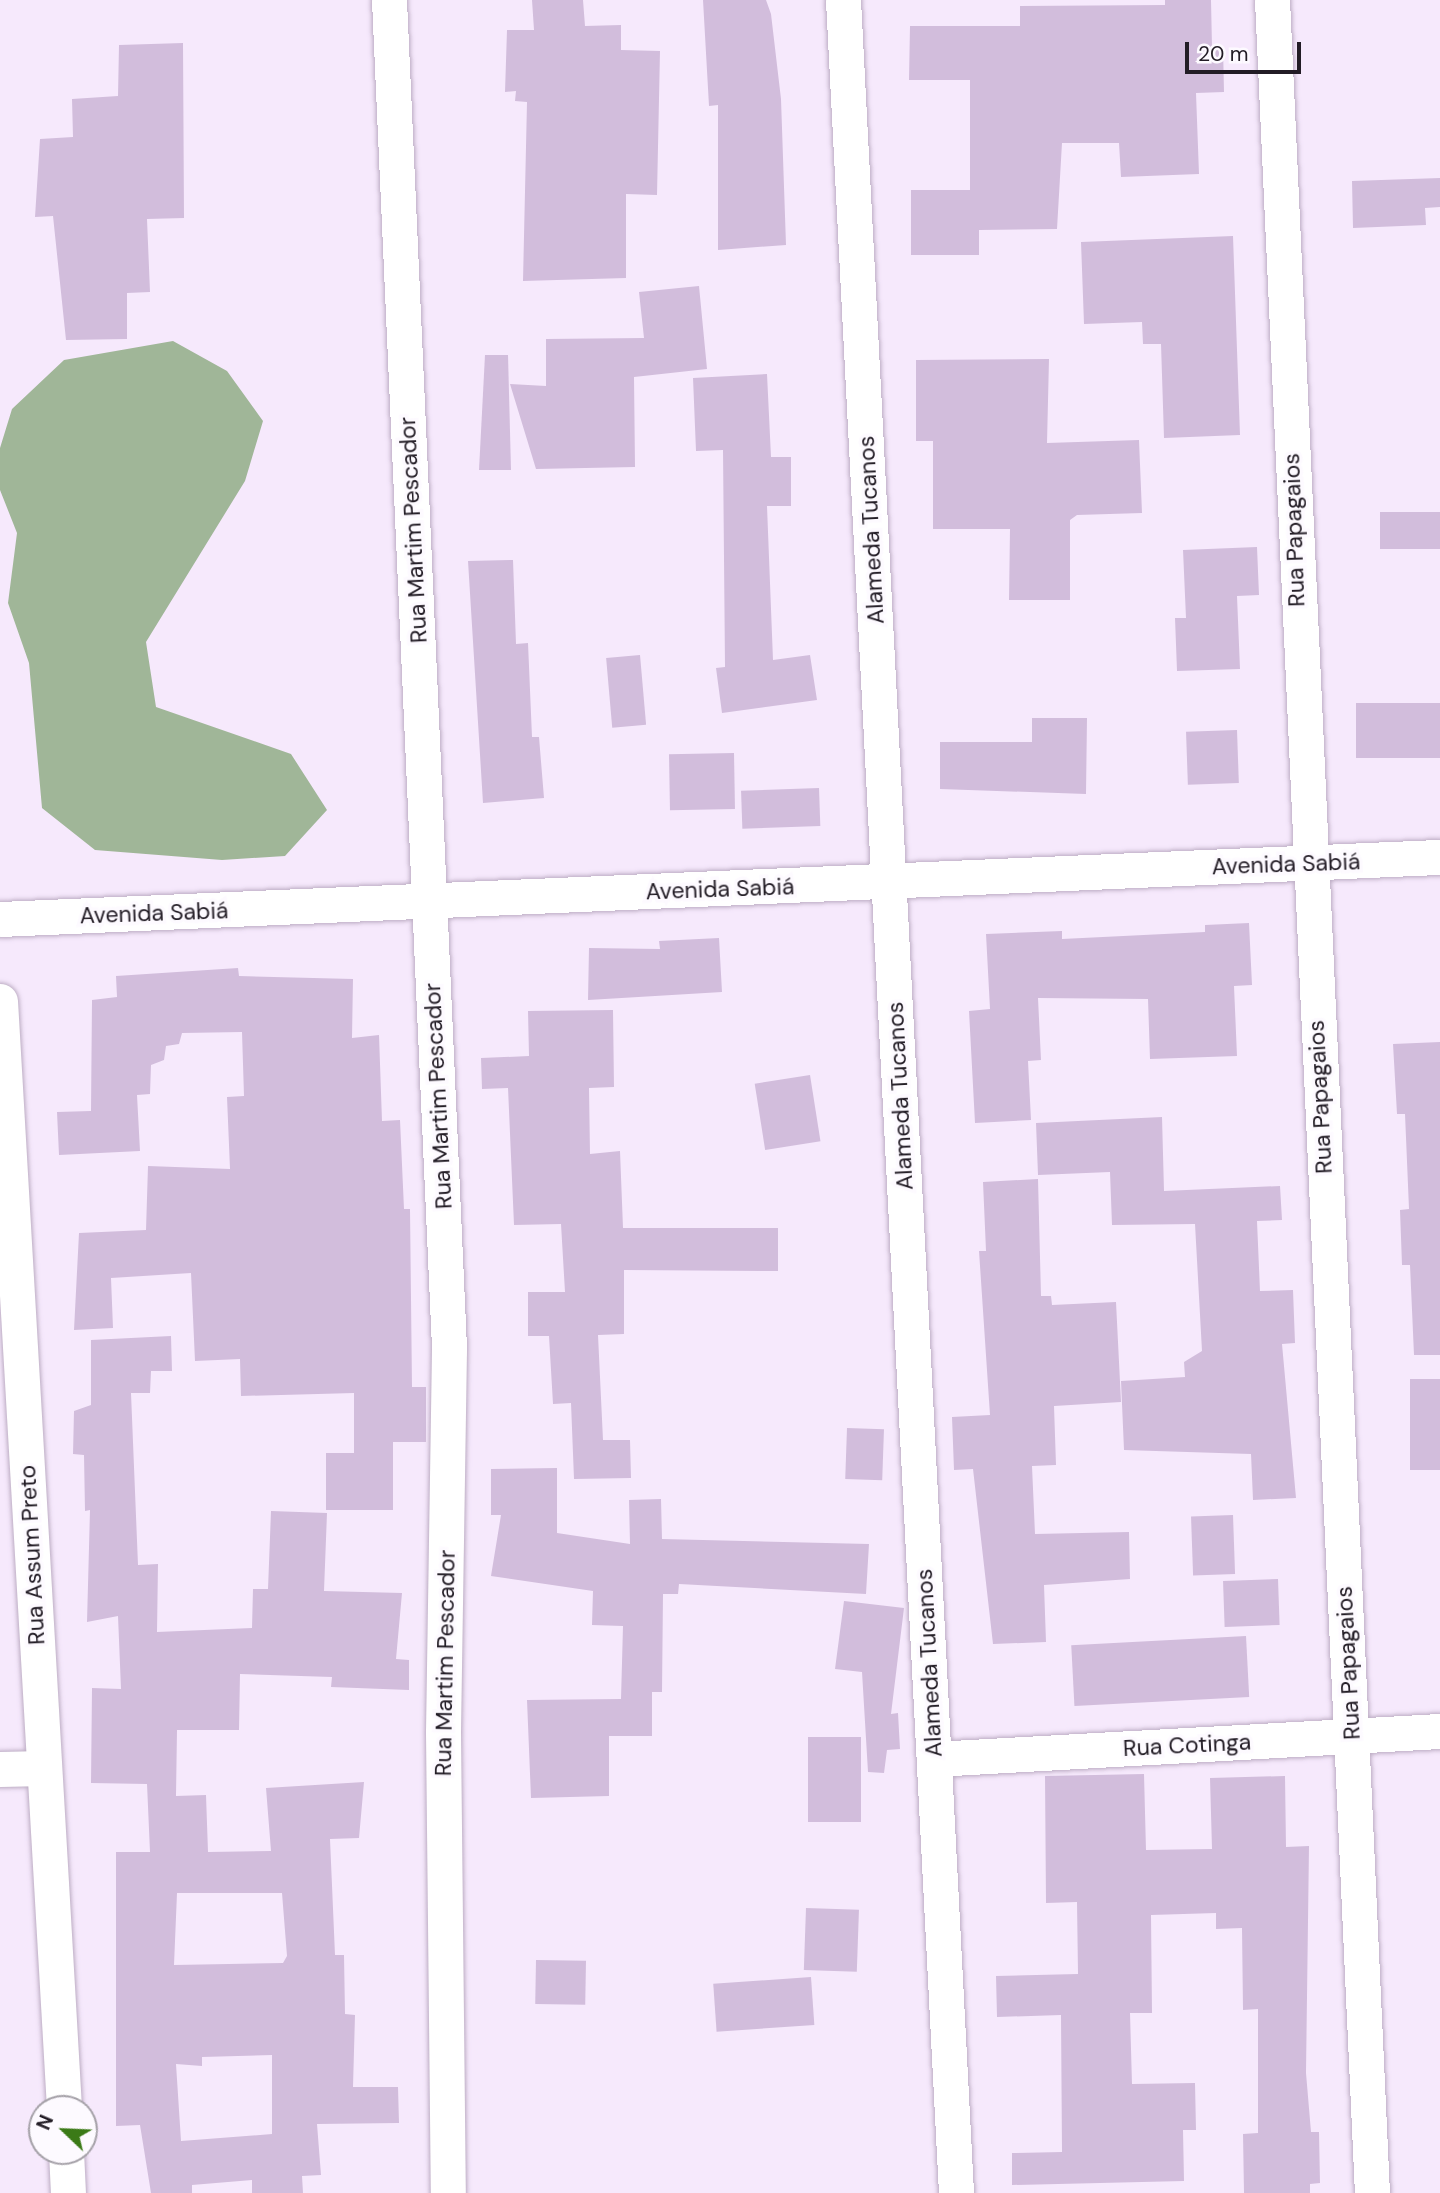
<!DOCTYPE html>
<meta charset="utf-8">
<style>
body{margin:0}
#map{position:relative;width:1440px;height:2193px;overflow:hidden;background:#f6e9fc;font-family:"DM Sans",sans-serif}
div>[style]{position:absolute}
.forest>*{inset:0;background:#a0b698}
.building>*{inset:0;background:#d2bddc;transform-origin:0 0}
.roads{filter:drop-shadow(0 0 2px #bdadc4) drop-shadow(0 0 2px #bdadc4)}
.minor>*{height:35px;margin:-17.5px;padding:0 17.5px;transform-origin:17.5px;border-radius:17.5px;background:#fff}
span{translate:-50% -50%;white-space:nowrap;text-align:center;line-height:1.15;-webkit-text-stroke:7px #fdfaff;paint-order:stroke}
.street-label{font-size:23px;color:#221c25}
.north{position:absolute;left:28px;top:2095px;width:70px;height:70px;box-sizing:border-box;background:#fdfaff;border:2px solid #a5a1a8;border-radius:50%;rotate:293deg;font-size:19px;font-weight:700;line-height:28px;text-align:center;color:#221c25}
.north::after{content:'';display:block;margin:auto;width:24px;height:32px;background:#3b7a17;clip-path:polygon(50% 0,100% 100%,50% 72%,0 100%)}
.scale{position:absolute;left:1185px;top:42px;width:116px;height:32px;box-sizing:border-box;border:4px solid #221c25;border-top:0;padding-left:9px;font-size:21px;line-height:24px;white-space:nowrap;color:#221c25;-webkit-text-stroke:5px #fdfaff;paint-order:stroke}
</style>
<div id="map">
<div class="forest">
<div style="clip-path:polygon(173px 341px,227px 371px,263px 421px,245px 481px,146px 642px,156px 707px,291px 754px,327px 810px,285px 856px,222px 860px,95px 850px,42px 808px,29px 663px,8px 603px,17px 533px,0 490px,0 448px,12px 409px,64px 360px)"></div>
</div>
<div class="building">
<div style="clip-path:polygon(532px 0,583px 0,585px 26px,621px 25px,621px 50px,660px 51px,657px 195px,626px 194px,626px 278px,523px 281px,527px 102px,515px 101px,516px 91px,505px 92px,507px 30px,534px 30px)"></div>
<div style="clip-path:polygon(703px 0,766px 0,771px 14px,781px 99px,786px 245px,718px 250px,718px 105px,709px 106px)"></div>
<div style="clip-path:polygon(1165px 0,1211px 0,1212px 47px,1223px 46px,1224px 92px,1196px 93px,1199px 174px,1121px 177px,1119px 143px,1062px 143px,1057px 229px,979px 230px,979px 255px,911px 255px,911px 190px,970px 190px,970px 80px,909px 80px,910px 26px,1020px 26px,1020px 6px,1165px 5px)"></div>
<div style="clip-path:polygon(183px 43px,184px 218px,147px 219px,150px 292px,127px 293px,127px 339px,66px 340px,53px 216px,35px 217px,40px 139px,73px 137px,72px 99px,118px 96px,119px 45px)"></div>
<div style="clip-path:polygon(1440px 178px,1440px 207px,1425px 208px,1426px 225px,1353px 228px,1352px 181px)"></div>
<div style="clip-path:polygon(1233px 236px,1240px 435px,1164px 438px,1161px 344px,1143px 344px,1142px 322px,1084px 324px,1081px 242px)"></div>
<div style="clip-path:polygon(699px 286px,707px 369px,634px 377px,635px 467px,536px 469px,510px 384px,546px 386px,546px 339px,644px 338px,639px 292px)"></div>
<div style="clip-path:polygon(485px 355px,508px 355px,511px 470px,479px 470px)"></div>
<div style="clip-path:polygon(1049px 359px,1047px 443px,1139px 440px,1142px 513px,1077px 515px,1070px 520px,1070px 600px,1009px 600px,1010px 529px,933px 529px,933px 441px,916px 441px,916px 360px)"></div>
<div style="clip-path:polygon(767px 374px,771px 457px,791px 457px,791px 506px,767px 506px,773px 660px,810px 655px,817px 700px,722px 713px,716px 668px,725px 667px,723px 450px,696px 451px,693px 378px)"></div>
<div style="left:1440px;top:512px;width:37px;height:60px;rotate:90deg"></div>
<div style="clip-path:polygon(1257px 547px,1259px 595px,1237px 596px,1240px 669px,1177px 671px,1175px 618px,1186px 618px,1183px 550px)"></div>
<div style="clip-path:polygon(513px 560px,516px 644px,528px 643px,532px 737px,539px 737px,544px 798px,483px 803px,468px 561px)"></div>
<div style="left:640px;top:655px;width:70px;height:34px;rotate:85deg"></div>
<div style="left:1440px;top:703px;width:55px;height:84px;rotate:90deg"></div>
<div style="clip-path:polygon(1032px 718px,1087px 718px,1086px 794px,940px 789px,940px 742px,1032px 742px)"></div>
<div style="left:1237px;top:730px;width:53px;height:51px;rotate:88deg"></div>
<div style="left:734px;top:753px;width:56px;height:65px;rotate:89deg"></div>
<div style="left:819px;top:788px;width:38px;height:78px;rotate:88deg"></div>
<div style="clip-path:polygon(1249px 923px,1252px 985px,1234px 986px,1237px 1056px,1150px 1059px,1148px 999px,1038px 998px,1041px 1060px,1028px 1061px,1031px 1120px,975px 1123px,969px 1011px,990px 1009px,986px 934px,1062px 931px,1062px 939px,1205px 932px,1205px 925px)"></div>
<div style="clip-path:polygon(719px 938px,722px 992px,588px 1000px,589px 948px,660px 949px,659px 941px)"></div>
<div style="clip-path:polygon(238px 968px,239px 976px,353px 979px,352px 1038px,379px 1035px,382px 1121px,400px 1120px,404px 1209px,410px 1209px,412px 1387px,426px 1387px,426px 1442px,393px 1442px,393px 1510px,326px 1510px,326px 1453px,354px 1453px,354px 1393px,241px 1396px,240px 1359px,195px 1361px,191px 1273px,111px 1278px,113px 1328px,74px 1330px,79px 1233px,146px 1230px,148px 1166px,230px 1169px,227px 1097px,244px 1096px,242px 1032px,182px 1033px,179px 1044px,166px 1046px,164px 1060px,151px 1065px,150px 1094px,137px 1095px,140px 1151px,59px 1155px,57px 1112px,91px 1111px,92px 1000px,117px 997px,116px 976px)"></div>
<div style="clip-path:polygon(613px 1010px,614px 1087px,589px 1088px,590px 1154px,620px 1151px,623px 1228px,778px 1228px,778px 1271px,624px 1270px,624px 1334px,598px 1335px,603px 1440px,630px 1440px,631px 1478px,574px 1479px,571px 1403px,553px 1404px,549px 1336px,528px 1336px,528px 1292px,565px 1292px,561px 1224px,514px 1225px,508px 1088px,482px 1089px,481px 1058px,529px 1056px,528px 1011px)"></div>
<div style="clip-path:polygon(1440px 1042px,1440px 1355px,1414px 1355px,1410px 1265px,1402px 1265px,1400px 1210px,1409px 1209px,1405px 1114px,1397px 1114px,1393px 1044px)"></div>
<div style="left:810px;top:1075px;width:67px;height:56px;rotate:81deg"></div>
<div style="clip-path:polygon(1162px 1117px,1164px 1191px,1280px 1186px,1282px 1220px,1257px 1221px,1260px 1291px,1293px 1290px,1295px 1343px,1282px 1344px,1296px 1498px,1253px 1500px,1251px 1454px,1124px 1450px,1121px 1381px,1185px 1377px,1184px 1362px,1202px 1351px,1195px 1224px,1112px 1225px,1110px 1172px,1038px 1175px,1036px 1123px)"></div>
<div style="clip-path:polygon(1038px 1179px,1041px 1296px,1051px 1296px,1052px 1305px,1116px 1302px,1121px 1402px,1054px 1406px,1056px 1465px,1032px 1466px,1035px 1534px,1129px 1532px,1130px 1579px,1044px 1585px,1046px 1642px,993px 1644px,973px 1469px,954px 1470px,952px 1417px,990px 1415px,979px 1251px,986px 1251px,983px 1182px)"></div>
<div style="clip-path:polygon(evenodd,171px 1336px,172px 1371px,151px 1371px,150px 1393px,131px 1393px,138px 1565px,158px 1564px,157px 1632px,252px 1628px,253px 1589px,268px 1589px,271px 1511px,327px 1513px,324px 1591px,402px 1593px,396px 1659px,409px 1660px,409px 1690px,331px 1687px,332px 1677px,240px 1674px,239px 1730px,177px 1730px,176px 1796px,206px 1795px,208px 1852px,271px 1851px,266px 1788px,364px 1782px,359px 1838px,330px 1839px,335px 1955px,344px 1955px,345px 2014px,355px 2015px,353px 2087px,398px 2087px,399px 2123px,317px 2124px,321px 2175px,302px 2176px,303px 2193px,252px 2193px,252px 2180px,192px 2185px,192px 2193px,151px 2193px,140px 2125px,116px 2126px,116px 1852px,150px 1852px,147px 1784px,91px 1783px,92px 1688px,121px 1689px,118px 1616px,87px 1622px,90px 1510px,85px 1511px,84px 1455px,73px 1454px,74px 1411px,91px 1405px,91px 1340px,171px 1336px,177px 1893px,282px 1893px,287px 1956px,283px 1963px,174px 1965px,177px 1893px,171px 1336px,272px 2055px,272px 2134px,181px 2141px,176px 2064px,202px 2066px,202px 2057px,272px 2055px)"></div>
<div style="left:1440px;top:1379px;width:91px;height:30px;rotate:90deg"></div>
<div style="left:847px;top:1428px;width:37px;height:51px;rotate:2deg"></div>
<div style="clip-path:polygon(557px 1468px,557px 1533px,630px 1544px,629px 1500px,661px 1499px,662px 1539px,869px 1544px,866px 1594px,679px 1584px,678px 1594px,663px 1594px,662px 1692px,652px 1692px,652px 1736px,609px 1736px,609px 1796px,531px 1798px,527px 1700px,621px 1699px,623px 1626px,592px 1625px,593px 1591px,491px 1576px,501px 1515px,491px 1515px,491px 1469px)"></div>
<div style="left:1233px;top:1515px;width:59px;height:42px;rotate:88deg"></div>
<div style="left:1278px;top:1579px;width:46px;height:55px;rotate:88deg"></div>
<div style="clip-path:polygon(844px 1601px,904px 1608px,891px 1714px,898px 1713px,900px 1749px,887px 1750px,884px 1773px,868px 1772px,862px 1672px,835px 1669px)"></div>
<div style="left:1246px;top:1636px;width:61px;height:175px;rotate:87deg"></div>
<div style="left:861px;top:1737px;width:85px;height:53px;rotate:90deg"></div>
<div style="clip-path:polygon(1144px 1774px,1146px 1850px,1212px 1849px,1210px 1778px,1285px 1776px,1286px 1847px,1309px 1846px,1306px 2073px,1311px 2132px,1319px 2132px,1320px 2183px,1310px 2184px,1310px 2193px,1244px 2193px,1243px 2134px,1258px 2133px,1258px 2009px,1243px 2010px,1242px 1928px,1216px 1929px,1216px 1913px,1151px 1915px,1152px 2013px,1130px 2013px,1132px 2084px,1195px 2083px,1196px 2130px,1183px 2130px,1184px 2181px,1012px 2185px,1012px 2153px,1062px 2152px,1061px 2015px,997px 2017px,996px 1976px,1078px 1974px,1077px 1902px,1046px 1903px,1045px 1776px)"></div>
<div style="left:806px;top:1908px;width:53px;height:62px;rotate:2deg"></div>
<div style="left:536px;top:1960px;width:50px;height:44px;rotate:1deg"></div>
<div style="left:811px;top:1977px;width:48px;height:98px;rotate:86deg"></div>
</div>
<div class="roads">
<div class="minor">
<div style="left:389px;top:0;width:1350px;rotate:87.45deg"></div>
<div style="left:449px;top:1349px;width:383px;rotate:90.9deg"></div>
<div style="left:443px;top:1732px;width:461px;rotate:89.4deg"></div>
<div style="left:843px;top:0;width:2196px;rotate:87.05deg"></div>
<div style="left:1272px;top:0;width:2195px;rotate:87.39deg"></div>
<div style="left:0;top:919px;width:1441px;rotate:-2.47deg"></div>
<div style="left:0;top:1001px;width:1110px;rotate:86.69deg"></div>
<div style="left:934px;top:1759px;width:507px;rotate:-3.17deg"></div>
<div style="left:0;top:1769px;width:44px;rotate:-1.3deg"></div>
<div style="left:66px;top:2151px;width:42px;rotate:87.3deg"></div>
</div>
</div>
<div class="street-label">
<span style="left:413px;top:530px;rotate:-93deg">Rua Martim Pescador</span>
<span style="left:871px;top:530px;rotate:-93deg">Alameda Tucanos</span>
<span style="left:1294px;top:530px;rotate:-92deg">Rua Papagaios</span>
<span style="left:1286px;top:864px;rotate:-2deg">Avenida Sabiá</span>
<span style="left:720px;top:889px;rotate:-2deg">Avenida Sabiá</span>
<span style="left:154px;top:913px;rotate:-2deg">Avenida Sabiá</span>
<span style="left:438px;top:1096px;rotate:-93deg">Rua Martim Pescador</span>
<span style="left:900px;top:1096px;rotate:-93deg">Alameda Tucanos</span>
<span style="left:1320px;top:1097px;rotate:-93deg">Rua Papagaios</span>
<span style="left:32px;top:1555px;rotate:-93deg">Rua Assum Preto</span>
<span style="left:445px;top:1663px;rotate:-89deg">Rua Martim Pescador</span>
<span style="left:929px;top:1663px;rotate:-93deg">Alameda Tucanos</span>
<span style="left:1348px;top:1663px;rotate:-93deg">Rua Papagaios</span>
<span style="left:1187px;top:1745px;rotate:-3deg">Rua Cotinga</span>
</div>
<div class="north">N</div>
<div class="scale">20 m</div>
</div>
